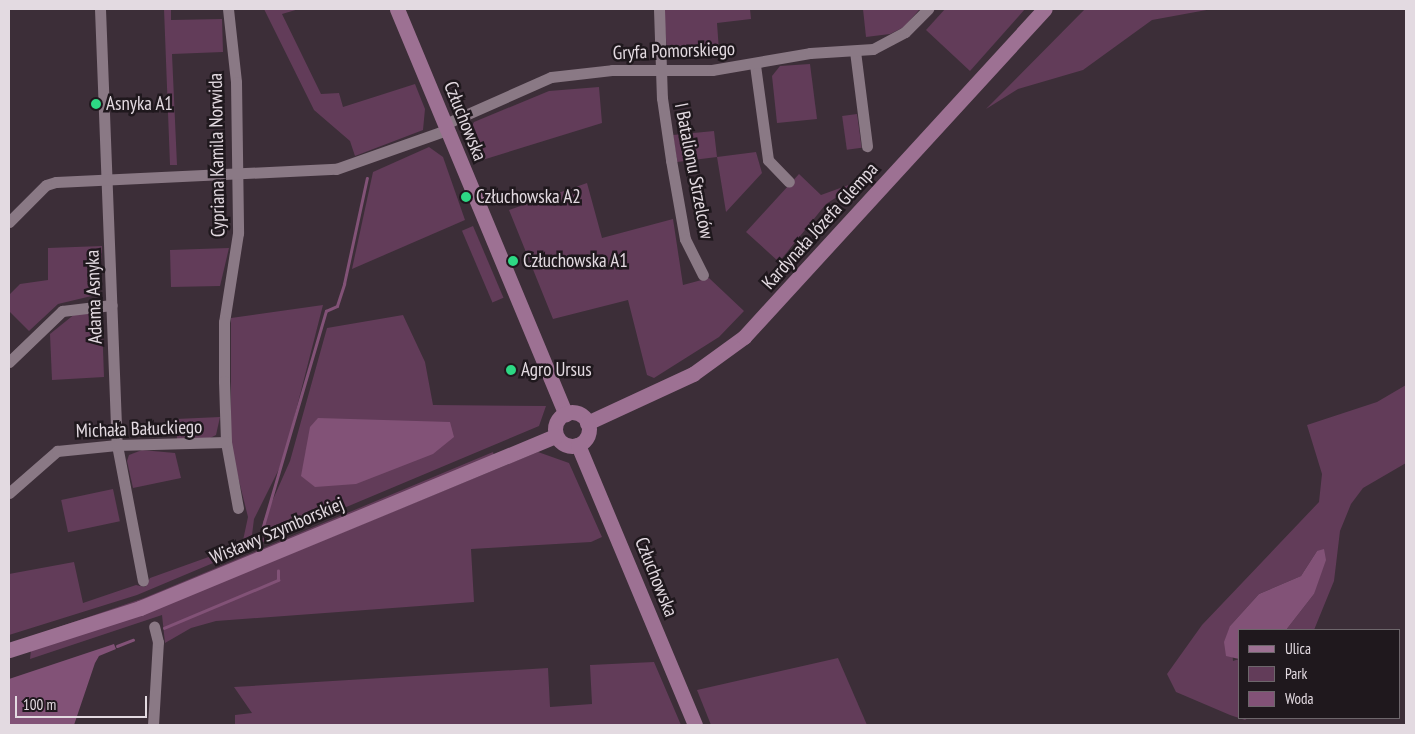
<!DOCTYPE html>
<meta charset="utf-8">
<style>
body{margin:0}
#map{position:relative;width:1415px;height:734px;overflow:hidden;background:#3c2e38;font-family:"PT Sans Narrow",sans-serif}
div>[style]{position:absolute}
.green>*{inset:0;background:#623c59;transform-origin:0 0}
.water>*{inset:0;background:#825277}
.stream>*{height:2.5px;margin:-1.25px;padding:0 1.25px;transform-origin:1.25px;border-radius:1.25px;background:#825277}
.street>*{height:11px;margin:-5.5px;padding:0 5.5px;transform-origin:5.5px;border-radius:5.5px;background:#8a7985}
.secondary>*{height:15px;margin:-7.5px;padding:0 7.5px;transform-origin:7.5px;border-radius:7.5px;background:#9d7193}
.secondary>.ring{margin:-7.5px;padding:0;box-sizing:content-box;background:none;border:15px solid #9d7193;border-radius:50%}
.dots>*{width:14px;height:14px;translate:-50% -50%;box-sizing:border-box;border:2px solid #1f181d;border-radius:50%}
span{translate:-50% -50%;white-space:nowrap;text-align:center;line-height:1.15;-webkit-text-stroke:5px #1f181d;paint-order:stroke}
.street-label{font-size:19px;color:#e3dae1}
.poi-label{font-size:19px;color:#e3dae1}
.left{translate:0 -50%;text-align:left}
.frame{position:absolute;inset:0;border:10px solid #e3dae1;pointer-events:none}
.legend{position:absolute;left:1238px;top:629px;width:162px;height:90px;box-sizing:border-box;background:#1f181d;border:1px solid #6d666b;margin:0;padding:6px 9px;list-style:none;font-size:15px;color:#e3dae1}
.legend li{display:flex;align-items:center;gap:10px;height:25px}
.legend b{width:25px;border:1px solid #6d666b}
.scale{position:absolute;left:15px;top:696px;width:132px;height:22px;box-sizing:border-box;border:2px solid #e3dae1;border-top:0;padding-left:6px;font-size:15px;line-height:18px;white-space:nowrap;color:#e3dae1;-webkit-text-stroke:4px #1f181d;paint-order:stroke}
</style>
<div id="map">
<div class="green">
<div style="clip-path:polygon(164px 9px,171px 9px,171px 20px,222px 19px,223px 52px,172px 54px,177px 165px,170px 165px)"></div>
<div style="clip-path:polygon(264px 9px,299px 9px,282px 14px,321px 94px,339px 93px,343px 107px,415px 84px,425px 109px,423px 130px,355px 156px,350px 141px,314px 110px)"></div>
<div style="clip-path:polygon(663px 9px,750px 9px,751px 19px,717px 23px,719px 51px,674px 56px,667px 49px)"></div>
<div style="clip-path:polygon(863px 9px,917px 9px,919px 10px,904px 27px,890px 34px,866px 37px)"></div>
<div style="clip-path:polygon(945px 9px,1025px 9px,970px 71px,926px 30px)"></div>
<div style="clip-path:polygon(1085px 9px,1212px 9px,1152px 20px,1083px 70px,1018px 89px,986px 109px)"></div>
<div style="clip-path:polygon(810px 64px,817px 119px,777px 123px,772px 76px,780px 66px)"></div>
<div style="clip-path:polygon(599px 87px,602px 123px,476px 162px,466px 137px,474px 122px,549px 91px)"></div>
<div style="left:857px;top:114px;width:34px;height:15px;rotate:82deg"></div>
<div style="clip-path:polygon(714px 131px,717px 157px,756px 152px,762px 173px,726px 212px,717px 157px,677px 162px,673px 135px)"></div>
<div style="clip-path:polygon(429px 147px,443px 157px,465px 220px,352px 269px,373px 172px)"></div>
<div style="clip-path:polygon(799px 174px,821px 195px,865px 179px,826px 204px,779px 262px,746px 232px)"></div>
<div style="clip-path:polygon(587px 183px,602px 238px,673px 219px,683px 285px,709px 278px,744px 311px,719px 337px,654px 378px,647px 375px,628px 300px,553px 319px,509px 210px)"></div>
<div style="left:473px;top:226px;width:78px;height:12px;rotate:67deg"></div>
<div style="clip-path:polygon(102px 246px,100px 294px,58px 304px,29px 331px,9px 311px,9px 295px,20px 284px,48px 280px,48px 248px)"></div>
<div style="clip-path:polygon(229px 248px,220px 286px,171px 287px,170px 250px)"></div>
<div style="clip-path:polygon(323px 305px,283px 461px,254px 519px,251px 543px,268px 536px,263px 522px,290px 461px,327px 328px,403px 315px,425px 362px,433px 405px,546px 406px,539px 426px,137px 595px,9px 635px,9px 574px,74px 562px,83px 603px,136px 585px,145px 587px,150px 578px,242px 545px,248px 517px,231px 449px,231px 318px)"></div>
<div style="clip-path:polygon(76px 313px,94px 313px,102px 323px,104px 377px,52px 380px,50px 334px)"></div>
<div style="clip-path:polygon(1406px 385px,1406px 463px,1363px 488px,1351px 504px,1340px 531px,1334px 581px,1314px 630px,1286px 630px,1314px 594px,1317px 551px,1301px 576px,1259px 594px,1230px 626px,1233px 661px,1239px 659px,1239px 718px,1248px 718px,1245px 720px,1230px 715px,1176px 692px,1167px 674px,1202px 625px,1319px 502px,1322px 474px,1307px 425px,1377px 402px)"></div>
<div style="clip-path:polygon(220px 417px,216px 435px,206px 440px,177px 439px,176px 419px)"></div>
<div style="clip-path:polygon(142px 450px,175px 453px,181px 478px,133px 488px,127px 461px,129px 455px)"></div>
<div style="clip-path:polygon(493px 452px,494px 455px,144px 601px,9px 644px,144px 598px)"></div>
<div style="clip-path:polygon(538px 452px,569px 463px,602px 537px,591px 542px,471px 549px,474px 602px,216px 621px,191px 628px,165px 643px,162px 615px,30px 659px,31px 650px,144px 614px)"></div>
<div style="left:113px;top:489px;width:33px;height:53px;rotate:78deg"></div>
<div style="clip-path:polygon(838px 658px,867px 725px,711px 725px,697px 690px)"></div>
<div style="clip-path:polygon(654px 662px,681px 725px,235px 725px,235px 715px,252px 713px,234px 687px,548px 668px,550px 707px,592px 704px,590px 665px)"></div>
</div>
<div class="water">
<div style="clip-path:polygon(318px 418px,450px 422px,454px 437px,433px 454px,356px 484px,315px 487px,301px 476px,310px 427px)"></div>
<div style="clip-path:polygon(1324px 549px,1326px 560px,1314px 594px,1286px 630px,1239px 630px,1239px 659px,1226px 656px,1224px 642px,1230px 626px,1259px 594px,1301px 576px,1317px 551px)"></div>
<div style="clip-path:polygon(114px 644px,116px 649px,99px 656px,95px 663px,74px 725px,9px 725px,9px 679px)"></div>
</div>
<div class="stream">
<div style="left:261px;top:533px;width:231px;rotate:-73.7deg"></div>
<div style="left:326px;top:311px;width:12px;rotate:-24deg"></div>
<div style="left:337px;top:306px;width:23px;rotate:-72deg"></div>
<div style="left:344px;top:284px;width:108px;rotate:-77.8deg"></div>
<div style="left:164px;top:628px;width:124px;rotate:-22.8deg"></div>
<div style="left:278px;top:580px;width:9px;rotate:-90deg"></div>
<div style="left:117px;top:646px;width:17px;rotate:-21deg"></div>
</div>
<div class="street">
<div style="left:100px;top:9px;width:436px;rotate:87.8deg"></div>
<div style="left:117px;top:445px;width:138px;rotate:79.2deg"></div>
<div style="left:228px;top:9px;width:73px;rotate:83.7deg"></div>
<div style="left:236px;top:82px;width:151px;rotate:89.2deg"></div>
<div style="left:238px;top:233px;width:90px;rotate:98.9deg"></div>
<div style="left:224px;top:322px;width:59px;rotate:90deg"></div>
<div style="left:224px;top:381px;width:61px;rotate:88.1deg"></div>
<div style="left:226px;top:442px;width:67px;rotate:79.7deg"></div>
<div style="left:659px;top:9px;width:89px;rotate:88.1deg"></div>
<div style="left:662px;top:98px;width:63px;rotate:81.7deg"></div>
<div style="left:671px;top:160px;width:80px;rotate:80deg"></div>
<div style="left:685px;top:239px;width:40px;rotate:63.4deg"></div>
<div style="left:855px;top:51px;width:96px;rotate:82.8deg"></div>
<div style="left:755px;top:65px;width:96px;rotate:82.2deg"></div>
<div style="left:768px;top:160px;width:30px;rotate:46deg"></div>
<div style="left:445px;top:124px;width:116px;rotate:-23.9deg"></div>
<div style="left:551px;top:77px;width:61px;rotate:-6.5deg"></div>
<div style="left:612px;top:70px;width:100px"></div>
<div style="left:712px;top:70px;width:99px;rotate:-9.8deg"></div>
<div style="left:810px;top:53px;width:63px;rotate:-3.6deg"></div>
<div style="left:873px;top:49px;width:36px;rotate:-28deg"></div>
<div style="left:905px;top:32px;width:33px;rotate:-45deg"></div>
<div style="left:9px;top:222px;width:52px;rotate:-45deg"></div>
<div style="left:46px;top:185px;width:10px;rotate:-17deg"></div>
<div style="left:56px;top:182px;width:280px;rotate:-2.7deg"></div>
<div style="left:336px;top:169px;width:118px;rotate:-19.4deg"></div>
<div style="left:9px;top:362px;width:74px;rotate:-43.9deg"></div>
<div style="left:62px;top:311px;width:50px;rotate:-6.8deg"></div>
<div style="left:9px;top:493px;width:64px;rotate:-41.2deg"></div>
<div style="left:57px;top:451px;width:60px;rotate:-5.7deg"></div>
<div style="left:117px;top:445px;width:109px;rotate:-1.6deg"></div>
<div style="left:153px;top:725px;width:83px;rotate:-86.6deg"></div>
<div style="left:158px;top:642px;width:16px;rotate:-104deg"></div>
</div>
<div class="secondary">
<div style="left:397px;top:9px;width:439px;rotate:67.4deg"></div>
<div class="ring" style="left:555px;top:412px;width:19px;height:19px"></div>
<div style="left:587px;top:423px;width:117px;rotate:-24.8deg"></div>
<div style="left:693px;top:374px;width:63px;rotate:-36deg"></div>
<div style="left:744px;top:337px;width:445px;rotate:-47.5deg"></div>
<div style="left:578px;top:445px;width:303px;rotate:67.3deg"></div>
<div style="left:9px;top:650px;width:138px;rotate:-17.8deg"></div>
<div style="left:140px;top:608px;width:450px;rotate:-22.5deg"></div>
</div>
<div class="dots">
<div style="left:96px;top:104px;background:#2dd884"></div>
<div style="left:466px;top:197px;background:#2dd884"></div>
<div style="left:513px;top:261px;background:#2dd884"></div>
<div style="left:511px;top:370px;background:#2dd884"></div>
</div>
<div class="street-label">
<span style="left:674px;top:51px;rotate:-2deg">Gryfa Pomorskiego</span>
<span style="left:465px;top:121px;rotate:68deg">Człuchowska</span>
<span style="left:217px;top:155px;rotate:-91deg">Cypriana Kamila Norwida</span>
<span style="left:694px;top:171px;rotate:79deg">I Batalionu Strzelców</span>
<span style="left:820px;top:226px;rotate:-48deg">Kardynała Józefa Glempa</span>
<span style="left:94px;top:297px;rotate:-92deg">Adama Asnyka</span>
<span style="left:139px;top:429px;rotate:-2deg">Michała Bałuckiego</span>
<span style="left:277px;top:531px;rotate:-23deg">Wisławy Szymborskiej</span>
<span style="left:656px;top:577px;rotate:68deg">Człuchowska</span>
</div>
<div class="poi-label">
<span class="left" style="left:106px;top:104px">Asnyka A1</span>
<span class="left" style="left:476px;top:197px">Człuchowska A2</span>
<span class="left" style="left:523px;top:261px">Człuchowska A1</span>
<span class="left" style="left:521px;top:370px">Agro Ursus</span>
</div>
<div class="frame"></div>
<ul class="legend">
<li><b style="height:6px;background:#9d7193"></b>Ulica</li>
<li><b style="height:14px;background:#623c59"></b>Park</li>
<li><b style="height:14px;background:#825277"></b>Woda</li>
</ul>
<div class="scale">100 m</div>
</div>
